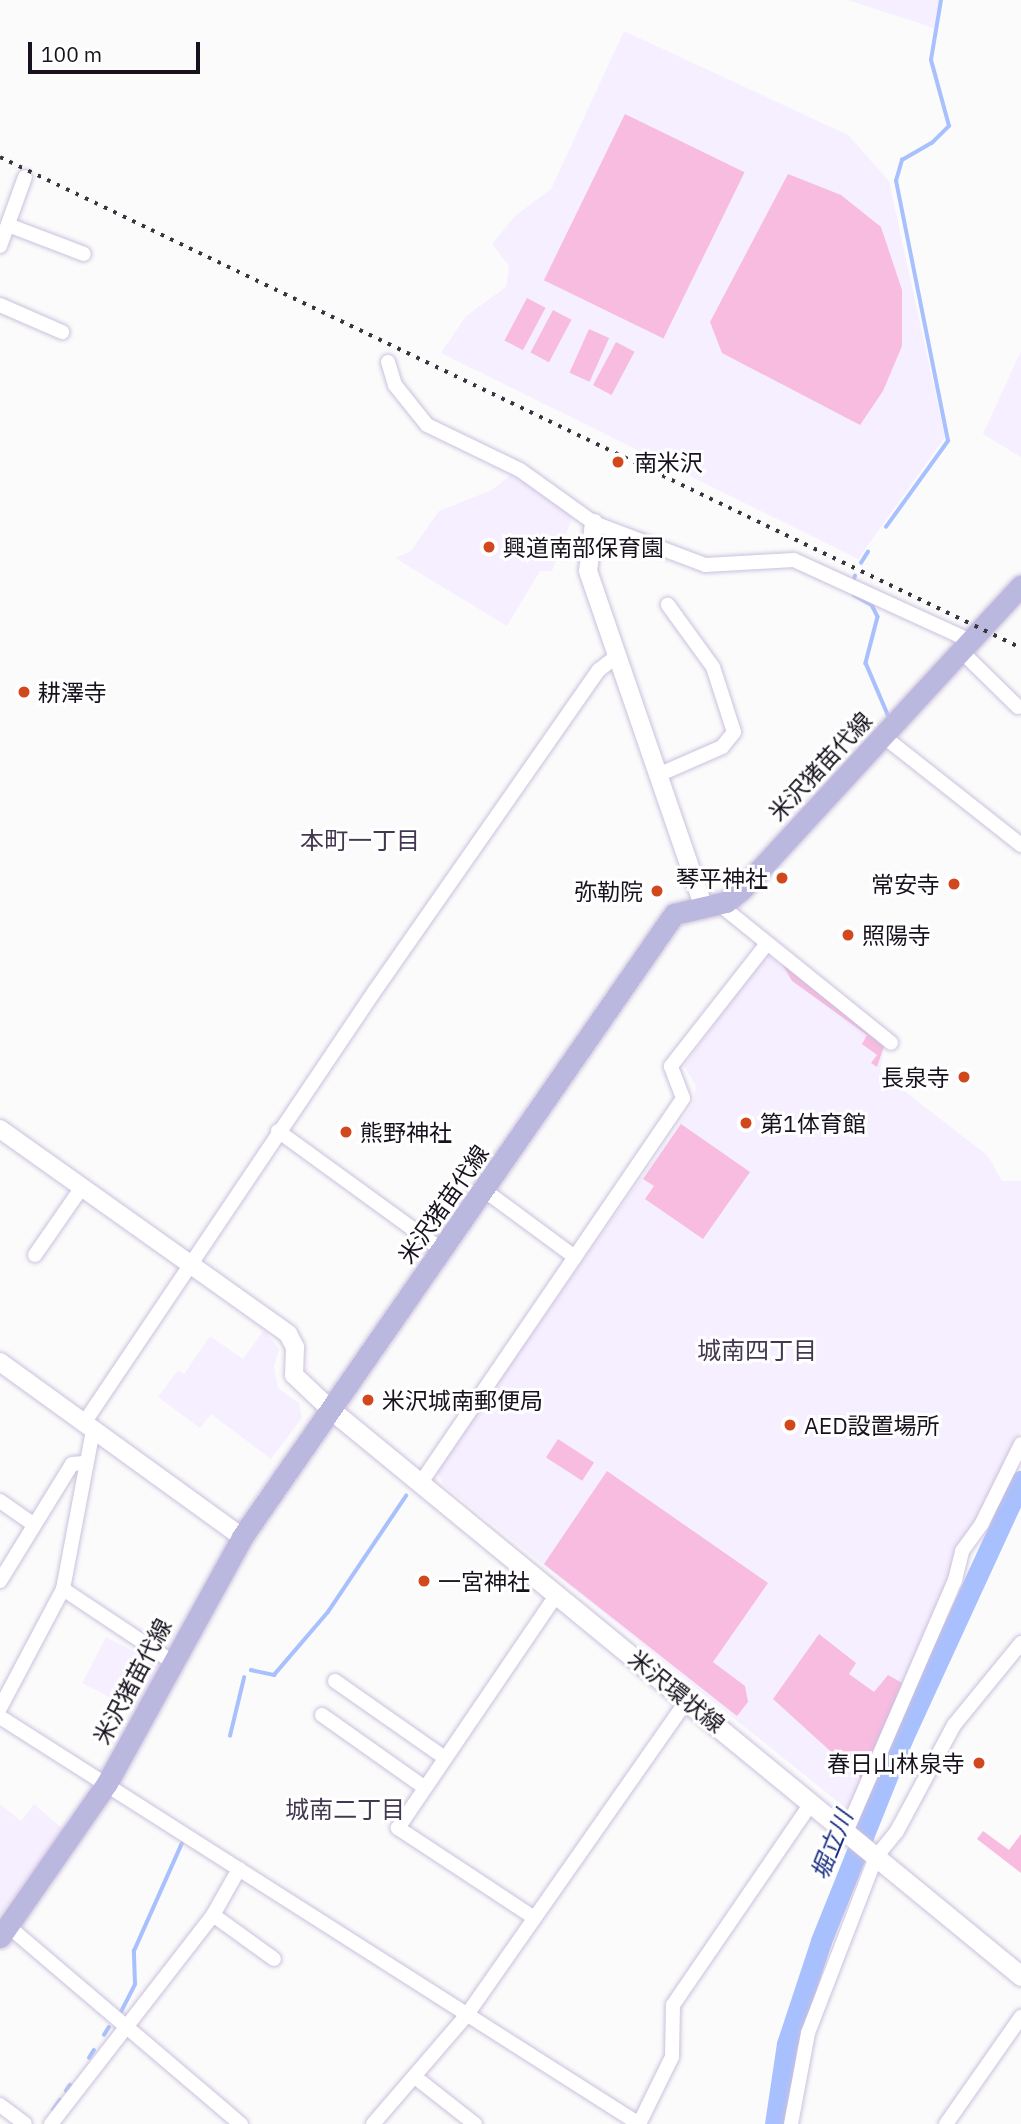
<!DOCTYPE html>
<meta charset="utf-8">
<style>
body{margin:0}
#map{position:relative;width:1021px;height:2124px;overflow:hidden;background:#fbfbfb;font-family:"IBM Plex Sans","Noto Sans JP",sans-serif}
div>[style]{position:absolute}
.built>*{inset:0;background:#f6efff;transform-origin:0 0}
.green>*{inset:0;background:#f7bce0;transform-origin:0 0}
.stream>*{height:3.5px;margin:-1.75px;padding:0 1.75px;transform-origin:1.75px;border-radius:1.75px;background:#a8c0fd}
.river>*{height:21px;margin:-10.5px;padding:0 10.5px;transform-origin:10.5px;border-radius:10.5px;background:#a8c0fd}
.roads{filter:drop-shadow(0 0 2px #ccc0dd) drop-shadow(0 0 2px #ccc0dd)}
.minor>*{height:14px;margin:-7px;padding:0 7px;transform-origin:7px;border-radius:7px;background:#fff}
.tertiary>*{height:18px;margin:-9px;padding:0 9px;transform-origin:9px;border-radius:9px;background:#fff}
.secondary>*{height:19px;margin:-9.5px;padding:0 9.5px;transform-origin:9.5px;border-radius:9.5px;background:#fff}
.primary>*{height:21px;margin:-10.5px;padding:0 10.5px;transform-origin:10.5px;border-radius:10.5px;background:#bbb8e0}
.rail>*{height:3.5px;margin-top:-1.75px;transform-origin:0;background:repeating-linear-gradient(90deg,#39353e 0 3.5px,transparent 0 10.5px)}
.dots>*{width:19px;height:19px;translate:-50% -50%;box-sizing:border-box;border:4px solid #fff;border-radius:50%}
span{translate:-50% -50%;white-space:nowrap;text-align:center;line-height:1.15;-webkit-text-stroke:6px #fff;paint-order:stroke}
.poi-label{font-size:23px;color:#17121d}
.left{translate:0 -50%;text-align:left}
.right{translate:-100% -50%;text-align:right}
.street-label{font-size:23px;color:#17121d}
.neighbourhood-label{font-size:24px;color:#433851}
.water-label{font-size:24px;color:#192c81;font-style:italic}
.scale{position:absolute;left:28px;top:42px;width:172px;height:32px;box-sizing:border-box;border:4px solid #17121d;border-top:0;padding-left:9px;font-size:21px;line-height:24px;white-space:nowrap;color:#17121d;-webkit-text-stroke:5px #fff;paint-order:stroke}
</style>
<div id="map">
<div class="built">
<div style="clip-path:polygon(848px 0,940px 0,934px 28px)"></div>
<div style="clip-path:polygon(624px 31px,848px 135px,889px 181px,945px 437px,858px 559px,441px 353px,466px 316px,506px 287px,509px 266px,492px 244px,515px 216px,551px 189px)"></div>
<div style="clip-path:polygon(1021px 351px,1021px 457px,983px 434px)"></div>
<div style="clip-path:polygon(514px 472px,552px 495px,572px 518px,552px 571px,540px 571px,507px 626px,395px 558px,411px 551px,439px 511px,492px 490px)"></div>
<div style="clip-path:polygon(766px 954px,885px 1043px,880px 1072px,988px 1156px,1002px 1181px,1021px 1181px,1021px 1431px,848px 1810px,444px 1485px,436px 1470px,693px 1104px,696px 1086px,684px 1066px)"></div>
<div style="clip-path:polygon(264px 1330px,279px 1349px,274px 1367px,278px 1388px,299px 1403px,302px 1418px,271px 1459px,211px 1414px,200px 1428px,158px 1397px,178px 1370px,184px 1374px,210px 1336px,243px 1359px)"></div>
<div style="left:106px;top:1637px;width:61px;height:52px;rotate:27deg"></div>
<div style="clip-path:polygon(0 1804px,21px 1821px,34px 1804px,64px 1830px,0 1915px)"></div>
</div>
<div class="green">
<div style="left:625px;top:114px;width:133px;height:185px;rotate:26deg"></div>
<div style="clip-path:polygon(788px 174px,841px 195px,881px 227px,902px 290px,902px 346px,883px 391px,860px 425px,722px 353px,710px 322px)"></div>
<div style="left:527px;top:298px;width:21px;height:48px;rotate:28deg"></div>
<div style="left:553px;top:310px;width:21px;height:48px;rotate:28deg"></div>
<div style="left:589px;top:329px;width:22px;height:48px;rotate:24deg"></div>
<div style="left:616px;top:342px;width:21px;height:49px;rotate:28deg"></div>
<div style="clip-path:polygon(781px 962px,885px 1043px,877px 1067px,871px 1063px,877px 1055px,862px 1044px,867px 1035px,792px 981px)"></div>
<div style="clip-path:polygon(681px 1124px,750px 1172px,703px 1239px,645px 1199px,654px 1186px,643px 1179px)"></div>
<div style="left:558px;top:1439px;width:43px;height:22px;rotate:33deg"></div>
<div style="clip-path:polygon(607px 1471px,768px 1583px,713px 1662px,745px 1686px,748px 1702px,737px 1716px,544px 1564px)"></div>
<div style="clip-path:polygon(819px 1634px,856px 1663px,849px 1674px,874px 1692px,888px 1675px,904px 1684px,861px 1779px,773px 1699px)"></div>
<div style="clip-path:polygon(983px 1831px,1009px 1850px,1021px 1834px,1021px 1873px,977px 1839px)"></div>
</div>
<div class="stream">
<div style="left:886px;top:527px;width:106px;rotate:-54.2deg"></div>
<div style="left:948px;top:441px;width:265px;rotate:-101.3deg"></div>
<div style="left:896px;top:181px;width:22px;rotate:-74deg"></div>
<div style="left:902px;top:160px;width:34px;rotate:-30deg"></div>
<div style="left:932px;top:143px;width:24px;rotate:-45deg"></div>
<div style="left:949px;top:126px;width:68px;rotate:-105.3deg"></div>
<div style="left:931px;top:60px;width:61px;rotate:-80.5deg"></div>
<div style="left:861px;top:563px;width:13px;rotate:-58deg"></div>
<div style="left:854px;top:579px;width:3px;rotate:-72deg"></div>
<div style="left:854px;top:595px;width:21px;rotate:29deg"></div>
<div style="left:872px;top:605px;width:13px;rotate:63deg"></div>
<div style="left:878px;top:617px;width:48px;rotate:104.6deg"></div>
<div style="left:866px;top:663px;width:59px;rotate:66.9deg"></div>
<div style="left:251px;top:1670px;width:24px;rotate:12deg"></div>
<div style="left:274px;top:1675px;width:83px;rotate:-49.4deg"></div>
<div style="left:328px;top:1612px;width:140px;rotate:-56.1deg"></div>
<div style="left:230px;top:1736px;width:60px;rotate:-76.4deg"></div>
<div style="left:121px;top:2012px;width:31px;rotate:-63deg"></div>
<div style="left:135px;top:1984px;width:33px;rotate:-92deg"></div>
<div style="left:134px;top:1951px;width:118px;rotate:-66deg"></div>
<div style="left:104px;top:2035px;width:9px;rotate:-58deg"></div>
<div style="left:89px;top:2058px;width:9px;rotate:-58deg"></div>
<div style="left:66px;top:2091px;width:7px;rotate:-56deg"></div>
<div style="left:53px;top:2110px;width:12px;rotate:-55deg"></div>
</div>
<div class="river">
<div style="left:775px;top:2124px;width:81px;rotate:-81.5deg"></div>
<div style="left:787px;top:2044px;width:108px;rotate:-71.7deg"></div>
<div style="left:821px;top:1941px;width:220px;rotate:-68.1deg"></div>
<div style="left:903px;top:1737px;width:282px;rotate:-65.3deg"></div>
</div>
<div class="roads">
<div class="minor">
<div style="left:8px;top:225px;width:81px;rotate:20.9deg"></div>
<div style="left:0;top:246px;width:73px;rotate:-70.1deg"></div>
<div style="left:0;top:305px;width:68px;rotate:23.5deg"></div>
<div style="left:388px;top:362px;width:24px;rotate:73deg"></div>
<div style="left:395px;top:385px;width:51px;rotate:51.3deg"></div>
<div style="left:427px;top:425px;width:103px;rotate:25.8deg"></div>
<div style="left:520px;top:470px;width:91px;rotate:35.6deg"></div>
<div style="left:594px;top:523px;width:119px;rotate:20.7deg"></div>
<div style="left:705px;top:565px;width:89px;rotate:-3.2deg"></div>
<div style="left:794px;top:560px;width:195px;rotate:24.6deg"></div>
<div style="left:961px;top:651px;width:80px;rotate:44.5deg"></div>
<div style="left:883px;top:736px;width:176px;rotate:38.3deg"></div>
<div style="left:658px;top:775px;width:70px;rotate:-23.6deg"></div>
<div style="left:722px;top:747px;width:19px;rotate:-51deg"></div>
<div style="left:734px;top:732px;width:68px;rotate:-107.9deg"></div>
<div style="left:713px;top:667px;width:77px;rotate:-126deg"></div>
<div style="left:719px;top:904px;width:221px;rotate:38.9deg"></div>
<div style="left:278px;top:1131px;width:204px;rotate:36deg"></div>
<div style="left:484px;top:1190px;width:113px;rotate:36.4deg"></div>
<div style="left:35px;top:1255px;width:83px;rotate:-55.3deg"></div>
<div style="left:84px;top:1423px;width:519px;rotate:-56.07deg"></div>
<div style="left:374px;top:992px;width:393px;rotate:-55.1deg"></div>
<div style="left:599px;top:670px;width:23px;rotate:-38deg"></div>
<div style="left:420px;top:1484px;width:467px;rotate:-55.7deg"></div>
<div style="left:683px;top:1098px;width:34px;rotate:-111deg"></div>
<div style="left:671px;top:1066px;width:154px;rotate:-51.9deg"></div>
<div style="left:0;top:1501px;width:38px;rotate:35deg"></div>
<div style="left:0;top:1581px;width:137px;rotate:-58.4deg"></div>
<div style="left:72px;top:1464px;width:12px;rotate:-5deg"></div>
<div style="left:63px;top:1589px;width:130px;rotate:33.7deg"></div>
<div style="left:335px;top:1681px;width:134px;rotate:35deg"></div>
<div style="left:0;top:1708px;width:135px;rotate:-62.1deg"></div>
<div style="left:63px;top:1589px;width:162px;rotate:-79.3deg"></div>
<div style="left:322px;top:1715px;width:126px;rotate:35.3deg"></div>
<div style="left:0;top:1717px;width:758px;rotate:32.49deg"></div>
<div style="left:846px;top:1832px;width:275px;rotate:-66.6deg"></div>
<div style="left:955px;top:1580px;width:30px;rotate:-76deg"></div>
<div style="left:962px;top:1551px;width:34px;rotate:-54deg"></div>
<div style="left:982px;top:1523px;width:88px;rotate:-63.7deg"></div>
<div style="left:213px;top:1915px;width:75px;rotate:35.8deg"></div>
<div style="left:533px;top:1917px;width:162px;rotate:-146.6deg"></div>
<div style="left:398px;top:1828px;width:283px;rotate:-55.8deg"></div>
<div style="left:8px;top:1926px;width:306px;rotate:40.4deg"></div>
<div style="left:415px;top:2077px;width:76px;rotate:38.1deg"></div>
<div style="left:0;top:2105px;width:31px;rotate:37deg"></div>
<div style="left:51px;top:2124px;width:264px;rotate:-52.2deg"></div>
<div style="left:213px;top:1915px;width:53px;rotate:-60.5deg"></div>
<div style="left:373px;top:2124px;width:143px;rotate:-49.3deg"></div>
<div style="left:466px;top:2016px;width:386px;rotate:-55deg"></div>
<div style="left:639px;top:2124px;width:75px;rotate:-63.8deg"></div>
<div style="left:672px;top:2057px;width:52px;rotate:-88.9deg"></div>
<div style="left:673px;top:2005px;width:246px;rotate:-55.6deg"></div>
<div style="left:791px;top:2124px;width:93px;rotate:-79.4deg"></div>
<div style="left:808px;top:2033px;width:189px;rotate:-68.9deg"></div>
<div style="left:876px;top:1857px;width:33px;rotate:-51deg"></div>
<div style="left:897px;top:1831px;width:120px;rotate:-61.7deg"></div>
<div style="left:954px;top:1725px;width:106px;rotate:-50.7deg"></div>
<div style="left:946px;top:2124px;width:131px;rotate:-55deg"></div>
</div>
<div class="tertiary">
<div style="left:594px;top:523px;width:48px;rotate:97.1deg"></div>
<div style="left:588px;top:571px;width:353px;rotate:71deg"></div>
<div style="left:0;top:1129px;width:354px;rotate:35.4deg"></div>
<div style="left:288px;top:1334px;width:15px;rotate:62deg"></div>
<div style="left:295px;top:1347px;width:28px;rotate:92deg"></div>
<div style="left:294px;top:1375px;width:50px;rotate:43.4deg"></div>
<div style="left:0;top:1362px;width:299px;rotate:35.9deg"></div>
</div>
<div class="secondary">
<div style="left:330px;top:1409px;width:894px;rotate:39.37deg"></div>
</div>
<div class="primary">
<div style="left:0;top:1937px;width:188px;rotate:-55.2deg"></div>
<div style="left:107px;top:1783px;width:281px;rotate:-61.2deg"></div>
<div style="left:242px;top:1537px;width:758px;rotate:-55.26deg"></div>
<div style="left:674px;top:914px;width:53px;rotate:-13deg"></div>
<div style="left:726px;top:902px;width:21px;rotate:-39deg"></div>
<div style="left:742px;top:889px;width:412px;rotate:-47.4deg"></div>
</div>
</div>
<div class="rail">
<div style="left:0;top:157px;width:1133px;rotate:25.68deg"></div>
</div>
<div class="dots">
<div style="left:618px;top:462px;background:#d0481c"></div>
<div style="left:489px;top:547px;background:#d0481c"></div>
<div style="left:24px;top:692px;background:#d0481c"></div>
<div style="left:782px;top:878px;background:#d0481c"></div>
<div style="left:954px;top:884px;background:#d0481c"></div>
<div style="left:657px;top:891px;background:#d0481c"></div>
<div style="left:848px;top:935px;background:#d0481c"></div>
<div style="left:964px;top:1077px;background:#d0481c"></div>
<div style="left:746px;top:1123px;background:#d0481c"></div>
<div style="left:346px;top:1132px;background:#d0481c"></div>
<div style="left:368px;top:1400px;background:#d0481c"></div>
<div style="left:790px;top:1425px;background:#d0481c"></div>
<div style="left:424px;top:1581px;background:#d0481c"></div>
<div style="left:979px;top:1763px;background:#d0481c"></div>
</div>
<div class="poi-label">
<span class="left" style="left:634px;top:462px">南米沢</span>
<span class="left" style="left:503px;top:547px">興道南部保育園</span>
<span class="left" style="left:38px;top:692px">耕澤寺</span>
<span class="right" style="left:768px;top:878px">琴平神社</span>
<span class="right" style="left:940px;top:884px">常安寺</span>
<span class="right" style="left:643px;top:891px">弥勒院</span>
<span class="left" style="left:862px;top:935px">照陽寺</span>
<span class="right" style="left:950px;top:1077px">長泉寺</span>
<span class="left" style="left:760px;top:1123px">第1体育館</span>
<span class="left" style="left:360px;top:1132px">熊野神社</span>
<span class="left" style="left:382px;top:1400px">米沢城南郵便局</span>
<span class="left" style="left:804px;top:1425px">AED設置場所</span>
<span class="left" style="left:438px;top:1581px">一宮神社</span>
<span class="right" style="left:965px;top:1763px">春日山林泉寺</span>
</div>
<div class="street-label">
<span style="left:820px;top:766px;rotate:-47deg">米沢猪苗代線</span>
<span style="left:443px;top:1204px;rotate:-55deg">米沢猪苗代線</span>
<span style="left:132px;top:1681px;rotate:-62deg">米沢猪苗代線</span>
<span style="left:677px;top:1691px;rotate:39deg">米沢環状線</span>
</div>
<div class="neighbourhood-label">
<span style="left:360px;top:841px">本町一丁目</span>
<span style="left:757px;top:1351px">城南四丁目</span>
<span style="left:345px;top:1810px">城南二丁目</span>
</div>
<div class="water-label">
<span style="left:832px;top:1845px;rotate:-68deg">堀立川</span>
</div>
<div class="scale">100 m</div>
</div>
